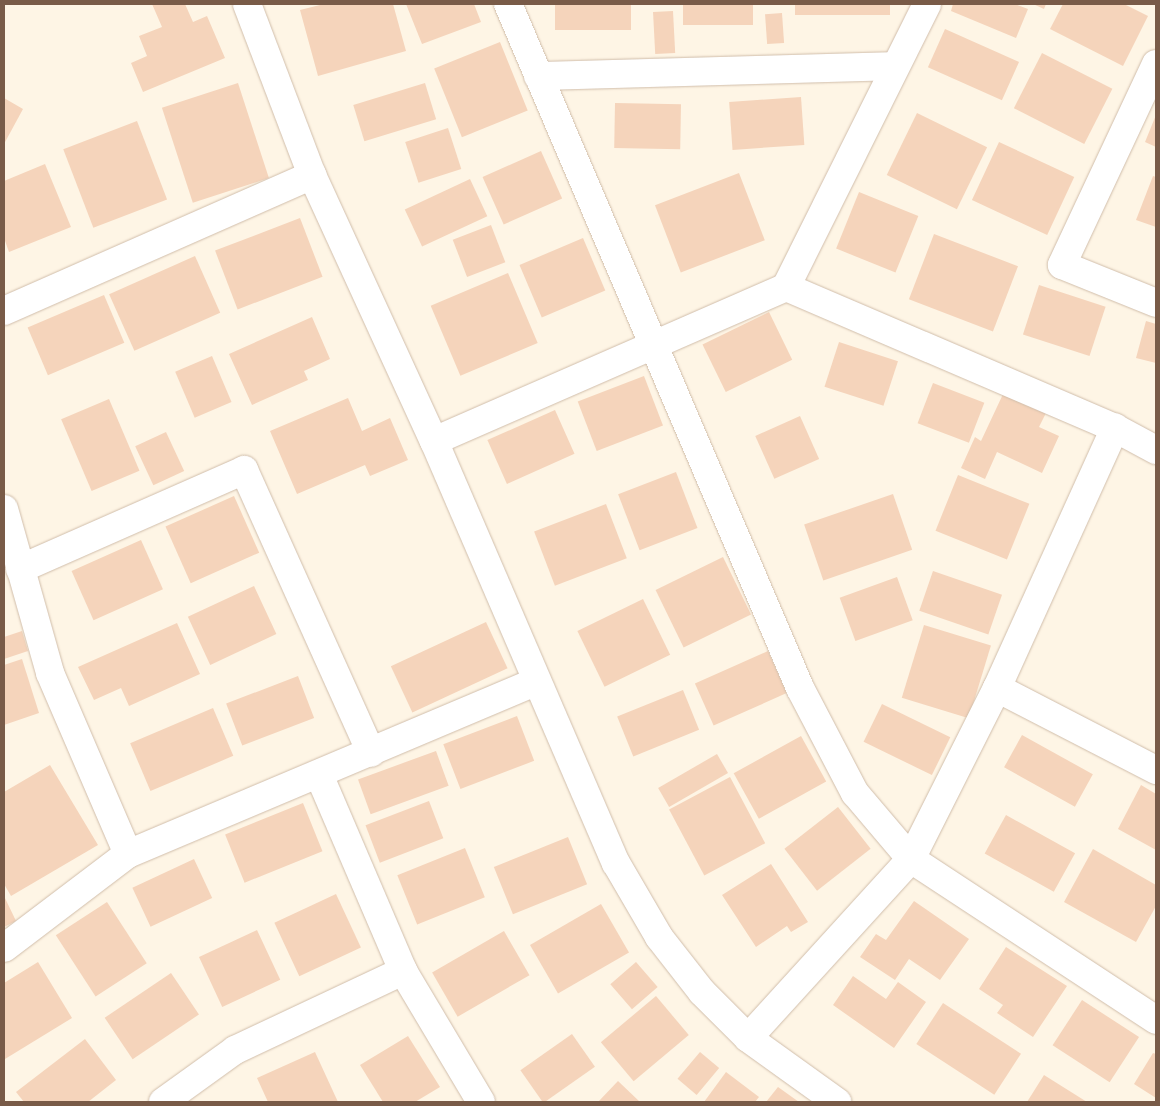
<!DOCTYPE html>
<style>
body{margin:0}
#map{position:relative;width:1160px;height:1106px;overflow:hidden;background:#fef5e5;font-family:"Asap Condensed",sans-serif}
div>[style]{position:absolute}
.building>*{inset:0;background:#f5d4bb;transform-origin:0 0}
.roads{filter:drop-shadow(0 0 1px #d0bdaa) drop-shadow(0 0 1px #d0bdaa)}
.minor>*{height:28px;margin:-14px;padding:0 14px;transform-origin:14px;border-radius:14px;background:#fff}
.tertiary>*{height:28px;margin:-14px;padding:0 14px;transform-origin:14px;border-radius:14px;background:#fff}
span{translate:-50% -50%;white-space:nowrap;text-align:center;line-height:1.15;-webkit-text-stroke:4px #fff9ed;paint-order:stroke}
.frame{position:absolute;inset:0;border:5px solid #795b48;pointer-events:none}
</style>
<div id="map">
<div class="building">
<div style="clip-path:polygon(152px 4px,185px 4px,193px 22px,207px 16px,225px 58px,143px 92px,131px 63px,147px 56px,139px 36px,162px 27px)"></div>
<div style="clip-path:polygon(324px 4px,393px 4px,406px 51px,318px 76px,300px 10px)"></div>
<div style="clip-path:polygon(406px 4px,474px 4px,481px 22px,422px 44px)"></div>
<div style="left:555px;top:4px;width:76px;height:26px"></div>
<div style="left:683px;top:4px;width:70px;height:21px"></div>
<div style="left:795px;top:4px;width:95px;height:11px"></div>
<div style="clip-path:polygon(953px 4px,1015px 4px,1028px 9px,1016px 38px,951px 11px)"></div>
<div style="clip-path:polygon(1033px 4px,1046px 4px,1044px 9px)"></div>
<div style="clip-path:polygon(1063px 4px,1124px 4px,1148px 16px,1123px 66px,1050px 29px)"></div>
<div style="left:673px;top:11px;width:42px;height:20px;rotate:87deg"></div>
<div style="left:782px;top:13px;width:30px;height:17px;rotate:86deg"></div>
<div style="left:945px;top:29px;width:81px;height:42px;rotate:24deg"></div>
<div style="left:500px;top:42px;width:74px;height:71px;rotate:68deg"></div>
<div style="left:1042px;top:53px;width:79px;height:62px;rotate:27deg"></div>
<div style="left:238px;top:83px;width:100px;height:80px;rotate:72deg"></div>
<div style="left:425px;top:83px;width:38px;height:75px;rotate:73deg"></div>
<div style="left:801px;top:97px;width:48px;height:72px;rotate:86deg"></div>
<div style="clip-path:polygon(4px 98px,23px 109px,4px 144px)"></div>
<div style="left:615px;top:103px;width:66px;height:45px;rotate:1deg"></div>
<div style="left:917px;top:113px;width:78px;height:69px;rotate:26deg"></div>
<div style="clip-path:polygon(1156px 115px,1156px 147px,1145px 142px)"></div>
<div style="left:137px;top:121px;width:84px;height:79px;rotate:69deg"></div>
<div style="left:448px;top:128px;width:43px;height:45px;rotate:72deg"></div>
<div style="left:999px;top:142px;width:83px;height:64px;rotate:25deg"></div>
<div style="left:541px;top:151px;width:52px;height:64px;rotate:66deg"></div>
<div style="clip-path:polygon(45px 164px,71px 227px,9px 252px,4px 238px,4px 181px)"></div>
<div style="left:739px;top:173px;width:72px;height:90px;rotate:69deg"></div>
<div style="clip-path:polygon(1153px 176px,1156px 177px,1156px 227px,1136px 220px)"></div>
<div style="left:470px;top:179px;width:41px;height:72px;rotate:65deg"></div>
<div style="left:859px;top:192px;width:64px;height:61px;rotate:22deg"></div>
<div style="left:300px;top:218px;width:63px;height:91px;rotate:69deg"></div>
<div style="left:491px;top:225px;width:40px;height:41px;rotate:69deg"></div>
<div style="left:934px;top:234px;width:90px;height:70px;rotate:21deg"></div>
<div style="left:583px;top:238px;width:57px;height:69px;rotate:67deg"></div>
<div style="left:195px;top:256px;width:62px;height:94px;rotate:66deg"></div>
<div style="left:508px;top:273px;width:76px;height:84px;rotate:67deg"></div>
<div style="left:1039px;top:285px;width:70px;height:52px;rotate:18deg"></div>
<div style="left:104px;top:295px;width:52px;height:83px;rotate:67deg"></div>
<div style="left:769px;top:312px;width:53px;height:74px;rotate:64deg"></div>
<div style="clip-path:polygon(312px 317px,330px 359px,304px 371px,308px 380px,252px 405px,229px 354px)"></div>
<div style="clip-path:polygon(1146px 321px,1156px 324px,1156px 363px,1136px 358px)"></div>
<div style="left:839px;top:342px;width:62px;height:47px;rotate:18deg"></div>
<div style="left:212px;top:356px;width:50px;height:40px;rotate:67deg"></div>
<div style="left:644px;top:376px;width:53px;height:71px;rotate:69deg"></div>
<div style="left:933px;top:383px;width:55px;height:43px;rotate:21deg"></div>
<div style="clip-path:polygon(1004px 392px,1047px 411px,1039px 427px,1059px 436px,1042px 473px,997px 452px,985px 479px,961px 468px,975px 437px,981px 441px)"></div>
<div style="clip-path:polygon(348px 398px,362px 431px,390px 418px,408px 460px,370px 476px,365px 465px,297px 494px,270px 431px)"></div>
<div style="left:109px;top:399px;width:78px;height:52px;rotate:67deg"></div>
<div style="left:555px;top:410px;width:48px;height:74px;rotate:66deg"></div>
<div style="left:800px;top:416px;width:47px;height:49px;rotate:66deg"></div>
<div style="left:166px;top:432px;width:43px;height:34px;rotate:65deg"></div>
<div style="left:676px;top:472px;width:60px;height:62px;rotate:69deg"></div>
<div style="left:958px;top:475px;width:77px;height:60px;rotate:22deg"></div>
<div style="left:893px;top:494px;width:59px;height:94px;rotate:71deg"></div>
<div style="left:234px;top:496px;width:62px;height:75px;rotate:66deg"></div>
<div style="left:606px;top:504px;width:58px;height:77px;rotate:69deg"></div>
<div style="left:141px;top:540px;width:54px;height:76px;rotate:66deg"></div>
<div style="left:723px;top:557px;width:64px;height:75px;rotate:64deg"></div>
<div style="left:933px;top:571px;width:73px;height:42px;rotate:19deg"></div>
<div style="left:897px;top:577px;width:46px;height:61px;rotate:70deg"></div>
<div style="left:254px;top:586px;width:53px;height:73px;rotate:65deg"></div>
<div style="left:643px;top:599px;width:62px;height:73px;rotate:64deg"></div>
<div style="left:486px;top:622px;width:51px;height:105px;rotate:65deg"></div>
<div style="clip-path:polygon(177px 623px,200px 674px,129px 706px,121px 688px,94px 700px,78px 667px)"></div>
<div style="left:924px;top:625px;width:70px;height:76px;rotate:17deg"></div>
<div style="clip-path:polygon(22px 631px,28px 651px,4px 659px,4px 637px)"></div>
<div style="left:768px;top:651px;width:46px;height:80px;rotate:66deg"></div>
<div style="clip-path:polygon(22px 659px,39px 713px,4px 725px,4px 665px)"></div>
<div style="left:298px;top:676px;width:45px;height:77px;rotate:69deg"></div>
<div style="left:683px;top:690px;width:43px;height:71px;rotate:68deg"></div>
<div style="left:882px;top:704px;width:76px;height:42px;rotate:26deg"></div>
<div style="left:213px;top:708px;width:52px;height:90px;rotate:67deg"></div>
<div style="left:517px;top:716px;width:48px;height:79px;rotate:69deg"></div>
<div style="left:1022px;top:735px;width:81px;height:37px;rotate:29deg"></div>
<div style="left:801px;top:736px;width:52px;height:77px;rotate:61deg"></div>
<div style="left:436px;top:751px;width:37px;height:83px;rotate:70deg"></div>
<div style="left:717px;top:754px;width:22px;height:68px;rotate:60deg"></div>
<div style="clip-path:polygon(50px 765px,98px 845px,11px 896px,4px 884px,4px 792px)"></div>
<div style="left:730px;top:777px;width:75px;height:69px;rotate:62deg"></div>
<div style="clip-path:polygon(1141px 785px,1156px 794px,1156px 850px,1118px 829px)"></div>
<div style="left:429px;top:801px;width:40px;height:68px;rotate:69deg"></div>
<div style="left:303px;top:803px;width:52px;height:84px;rotate:68deg"></div>
<div style="left:838px;top:807px;width:53px;height:68px;rotate:52deg"></div>
<div style="left:1006px;top:815px;width:79px;height:44px;rotate:29deg"></div>
<div style="left:568px;top:837px;width:51px;height:80px;rotate:68deg"></div>
<div style="left:465px;top:848px;width:53px;height:73px;rotate:68deg"></div>
<div style="clip-path:polygon(1093px 849px,1156px 885px,1156px 906px,1136px 942px,1064px 902px)"></div>
<div style="left:194px;top:859px;width:43px;height:68px;rotate:65deg"></div>
<div style="clip-path:polygon(771px 864px,808px 922px,791px 932px,787px 926px,756px 947px,722px 895px)"></div>
<div style="left:336px;top:894px;width:59px;height:68px;rotate:65deg"></div>
<div style="clip-path:polygon(4px 896px,16px 921px,4px 927px)"></div>
<div style="clip-path:polygon(914px 901px,969px 939px,940px 980px,909px 959px,895px 980px,860px 957px,876px 934px,886px 940px)"></div>
<div style="left:107px;top:902px;width:73px;height:61px;rotate:57deg"></div>
<div style="left:601px;top:904px;width:56px;height:82px;rotate:60deg"></div>
<div style="left:257px;top:930px;width:55px;height:64px;rotate:65deg"></div>
<div style="left:504px;top:931px;width:51px;height:83px;rotate:60deg"></div>
<div style="clip-path:polygon(1006px 947px,1067px 986px,1033px 1037px,997px 1013px,1003px 1005px,979px 989px)"></div>
<div style="clip-path:polygon(38px 962px,72px 1018px,5px 1059px,4px 983px)"></div>
<div style="left:636px;top:962px;width:33px;height:34px;rotate:49deg"></div>
<div style="left:171px;top:973px;width:50px;height:80px;rotate:56deg"></div>
<div style="clip-path:polygon(853px 976px,886px 999px,898px 982px,926px 1002px,894px 1048px,833px 1005px)"></div>
<div style="left:656px;top:996px;width:51px;height:72px;rotate:50deg"></div>
<div style="left:1082px;top:1000px;width:68px;height:54px;rotate:33deg"></div>
<div style="left:943px;top:1003px;width:93px;height:49px;rotate:33deg"></div>
<div style="left:572px;top:1034px;width:40px;height:63px;rotate:55deg"></div>
<div style="clip-path:polygon(408px 1036px,440px 1087px,415px 1102px,383px 1102px,360px 1065px)"></div>
<div style="clip-path:polygon(85px 1039px,116px 1080px,88px 1102px,24px 1102px,16px 1092px)"></div>
<div style="clip-path:polygon(315px 1052px,338px 1102px,268px 1102px,257px 1078px)"></div>
<div style="left:700px;top:1052px;width:25px;height:35px;rotate:40deg"></div>
<div style="clip-path:polygon(1153px 1053px,1156px 1054px,1156px 1098px,1134px 1084px)"></div>
<div style="clip-path:polygon(726px 1072px,759px 1097px,755px 1102px,704px 1102px)"></div>
<div style="clip-path:polygon(1044px 1075px,1087px 1102px,1027px 1102px)"></div>
<div style="clip-path:polygon(618px 1081px,640px 1102px,598px 1102px)"></div>
<div style="clip-path:polygon(778px 1087px,799px 1102px,766px 1102px)"></div>
</div>
<div class="roads">
<div class="minor">
<div style="left:508px;top:4px;width:744px;rotate:66.88deg"></div>
<div style="left:800px;top:688px;width:119px;rotate:62.4deg"></div>
<div style="left:855px;top:793px;width:87px;rotate:49.7deg"></div>
<div style="left:911px;top:859px;width:293px;rotate:33.3deg"></div>
<div style="left:1156px;top:64px;width:222px;rotate:115.1deg"></div>
<div style="left:1062px;top:265px;width:101px;rotate:22deg"></div>
<div style="left:538px;top:76px;width:356px;rotate:-1.6deg"></div>
<div style="left:786px;top:287px;width:358px;rotate:23.2deg"></div>
<div style="left:1115px;top:428px;width:47px;rotate:28.2deg"></div>
<div style="left:4px;top:311px;width:337px;rotate:-23.8deg"></div>
<div style="left:434px;top:441px;width:384px;rotate:-23.6deg"></div>
<div style="left:786px;top:287px;width:316px;rotate:-63.5deg"></div>
<div style="left:4px;top:509px;width:170px;rotate:74.3deg"></div>
<div style="left:50px;top:673px;width:197px;rotate:66.7deg"></div>
<div style="left:20px;top:569px;width:245px;rotate:-23.8deg"></div>
<div style="left:244px;top:470px;width:310px;rotate:65.8deg"></div>
<div style="left:997px;top:688px;width:179px;rotate:27.3deg"></div>
<div style="left:320px;top:777px;width:211px;rotate:66.8deg"></div>
<div style="left:403px;top:971px;width:152px;rotate:59.2deg"></div>
<div style="left:4px;top:948px;width:156px;rotate:-37.2deg"></div>
<div style="left:128px;top:854px;width:443px;rotate:-22.9deg"></div>
<div style="left:748px;top:1038px;width:242px;rotate:-47.7deg"></div>
<div style="left:911px;top:859px;width:191px;rotate:-63.3deg"></div>
<div style="left:997px;top:688px;width:286px;rotate:-65.6deg"></div>
<div style="left:163px;top:1102px;width:89px;rotate:-35.8deg"></div>
<div style="left:235px;top:1050px;width:186px;rotate:-25.2deg"></div>
</div>
<div class="tertiary">
<div style="left:247px;top:4px;width:183px;rotate:69.2deg"></div>
<div style="left:312px;top:175px;width:293px;rotate:65.4deg"></div>
<div style="left:434px;top:441px;width:460px;rotate:66.7deg"></div>
<div style="left:616px;top:863px;width:86px;rotate:59.8deg"></div>
<div style="left:659px;top:937px;width:70px;rotate:52deg"></div>
<div style="left:702px;top:992px;width:65px;rotate:45deg"></div>
<div style="left:748px;top:1038px;width:110px;rotate:35.7deg"></div>
</div>
</div>
<div class="frame"></div>
</div>
